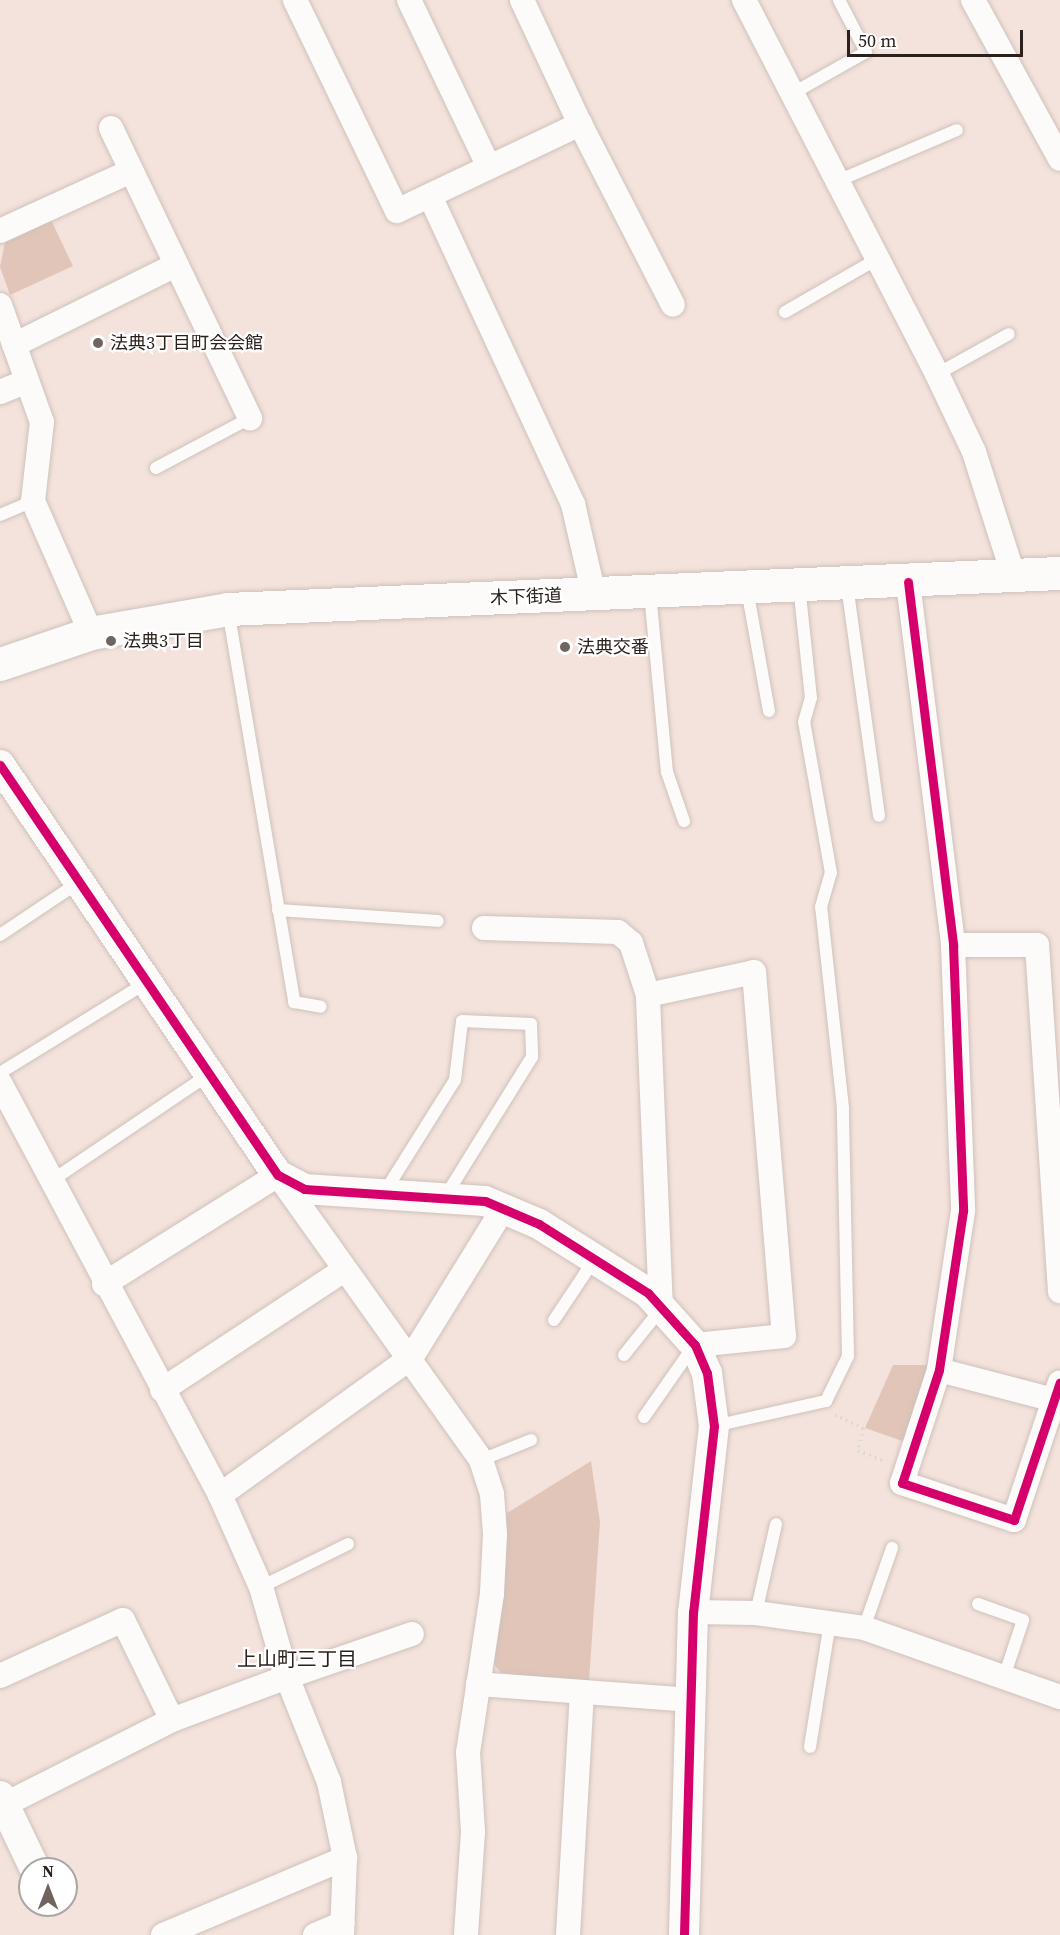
<!DOCTYPE html>
<meta charset="utf-8">
<style>
body{margin:0}
#map{position:relative;width:1060px;height:1935px;overflow:hidden;background:#f4e3dc;font-family:"Source Serif 4","Noto Sans JP",serif}
div>[style]{position:absolute}
.green>*{inset:0;background:#e1c5b8}
.path>*{height:4px;margin-top:-2px;transform-origin:0;background:repeating-linear-gradient(90deg,#dcd7d5 0 1.5px,transparent 0 6px)}
.roads{filter:drop-shadow(0 0 2px #cec1bc) drop-shadow(0 0 2px #cec1bc)}
.service>*{height:12px;margin:-6px;padding:0 6px;transform-origin:6px;border-radius:6px;background:#fdfbfa}
.minor>*{height:24px;margin:-12px;padding:0 12px;transform-origin:12px;border-radius:12px;background:#fdfbfa}
.tertiary>*{height:30px;margin:-15px;padding:0 15px;transform-origin:15px;border-radius:15px;background:#fdfbfa}
.primary>*{height:33px;margin:-16.5px;padding:0 16.5px;transform-origin:16.5px;border-radius:16.5px;background:#fdfbfa}
.cycleway>*{height:9px;margin:-4.5px;padding:0 4.5px;transform-origin:4.5px;border-radius:4.5px;background:#d6006c}
.dots>*{width:16px;height:16px;translate:-50% -50%;box-sizing:border-box;border:3px solid #fff;border-radius:50%}
span{translate:-50% -50%;white-space:nowrap;text-align:center;line-height:1.15;-webkit-text-stroke:4.5px #fff;paint-order:stroke}
.poi-label{font-size:18px;color:#2b201b}
.left{translate:0 -50%;text-align:left}
.street-label{font-size:18px;color:#2b201b}
.neighbourhood-label{font-size:20px;color:#2b201b}
.north{position:absolute;left:18px;top:1857px;width:60px;height:60px;box-sizing:border-box;background:#fff;border:2px solid #aaa6a4;border-radius:50%;rotate:0deg;font-size:16px;font-weight:700;line-height:24px;text-align:center;color:#2b201b}
.north::after{content:'';display:block;margin:auto;width:21px;height:27px;background:#71645f;clip-path:polygon(50% 0,100% 100%,50% 72%,0 100%)}
.scale{position:absolute;left:847px;top:30px;width:176px;height:27px;box-sizing:border-box;border:3px solid #2b201b;border-top:0;padding-left:8px;font-size:18px;line-height:21px;white-space:nowrap;color:#2b201b;-webkit-text-stroke:4px #fff;paint-order:stroke}
</style>
<div id="map">
<div class="green">
<div style="clip-path:polygon(51px 220px,73px 266px,10px 295px,0 267px,5px 242px)"></div>
<div style="clip-path:polygon(893px 1365px,934px 1365px,908px 1443px,865px 1428px)"></div>
<div style="clip-path:polygon(591px 1461px,600px 1522px,589px 1681px,501px 1673px,489px 1658px,507px 1513px)"></div>
</div>
<div class="path">
<div style="left:835px;top:1415px;width:31px;rotate:25deg"></div>
<div style="left:863px;top:1428px;width:24px;rotate:102deg"></div>
<div style="left:858px;top:1451px;width:30px;rotate:20deg"></div>
</div>
<div class="roads">
<div class="service">
<div style="left:795px;top:92px;width:81px;rotate:-29.4deg"></div>
<div style="left:866px;top:52px;width:59px;rotate:-117.4deg"></div>
<div style="left:840px;top:180px;width:127px;rotate:-23.1deg"></div>
<div style="left:785px;top:312px;width:108px;rotate:-29.9deg"></div>
<div style="left:937px;top:374px;width:82px;rotate:-29.1deg"></div>
<div style="left:156px;top:468px;width:106px;rotate:-28deg"></div>
<div style="left:0;top:515px;width:36px;rotate:-23deg"></div>
<div style="left:847px;top:585px;width:233px;rotate:82.1deg"></div>
<div style="left:747px;top:589px;width:124px;rotate:79.8deg"></div>
<div style="left:650px;top:593px;width:180px;rotate:84.6deg"></div>
<div style="left:667px;top:772px;width:52px;rotate:70.9deg"></div>
<div style="left:228px;top:610px;width:398px;rotate:80.4deg"></div>
<div style="left:294px;top:1002px;width:27px;rotate:10deg"></div>
<div style="left:278px;top:910px;width:160px;rotate:3.9deg"></div>
<div style="left:0;top:935px;width:94px;rotate:-33.7deg"></div>
<div style="left:0;top:1073px;width:172px;rotate:-31.7deg"></div>
<div style="left:51px;top:1181px;width:189px;rotate:-34deg"></div>
<div style="left:384px;top:1193px;width:133px;rotate:-57.9deg"></div>
<div style="left:455px;top:1080px;width:59px;rotate:-83.2deg"></div>
<div style="left:462px;top:1021px;width:69px;rotate:2.5deg"></div>
<div style="left:531px;top:1024px;width:33px;rotate:88deg"></div>
<div style="left:532px;top:1057px;width:165px;rotate:121.9deg"></div>
<div style="left:554px;top:1320px;width:72px;rotate:-56.3deg"></div>
<div style="left:624px;top:1355px;width:59px;rotate:-51.2deg"></div>
<div style="left:644px;top:1417px;width:85px;rotate:-55deg"></div>
<div style="left:714px;top:1426px;width:115px;rotate:-12.6deg"></div>
<div style="left:826px;top:1401px;width:50px;rotate:-63.9deg"></div>
<div style="left:848px;top:1356px;width:248px;rotate:-91.2deg"></div>
<div style="left:843px;top:1108px;width:202px;rotate:-96.2deg"></div>
<div style="left:821px;top:907px;width:35px;rotate:-74deg"></div>
<div style="left:831px;top:873px;width:153px;rotate:-100.1deg"></div>
<div style="left:804px;top:722px;width:25px;rotate:-74deg"></div>
<div style="left:811px;top:698px;width:113px;rotate:-96.1deg"></div>
<div style="left:481px;top:1460px;width:54px;rotate:-21.8deg"></div>
<div style="left:261px;top:1587px;width:97px;rotate:-26.3deg"></div>
<div style="left:978px;top:1604px;width:48px;rotate:19.6deg"></div>
<div style="left:1023px;top:1620px;width:60px;rotate:108.4deg"></div>
<div style="left:756px;top:1613px;width:91px;rotate:-77.3deg"></div>
<div style="left:864px;top:1628px;width:85px;rotate:-70.7deg"></div>
<div style="left:810px;top:1747px;width:127px;rotate:-80.9deg"></div>
</div>
<div class="minor">
<div style="left:295px;top:0;width:234px;rotate:64.2deg"></div>
<div style="left:397px;top:211px;width:203px;rotate:-25.4deg"></div>
<div style="left:580px;top:124px;width:137px;rotate:-115.1deg"></div>
<div style="left:409px;top:0;width:185px;rotate:64.4deg"></div>
<div style="left:744px;top:0;width:421px;rotate:62.7deg"></div>
<div style="left:937px;top:374px;width:86px;rotate:64.6deg"></div>
<div style="left:974px;top:452px;width:131px;rotate:72.3deg"></div>
<div style="left:973px;top:0;width:181px;rotate:61.3deg"></div>
<div style="left:580px;top:124px;width:203px;rotate:62.8deg"></div>
<div style="left:111px;top:128px;width:322px;rotate:64.4deg"></div>
<div style="left:430px;top:196px;width:340px;rotate:65.1deg"></div>
<div style="left:573px;top:504px;width:93px;rotate:77deg"></div>
<div style="left:0;top:231px;width:144px;rotate:-24.6deg"></div>
<div style="left:0;top:305px;width:124px;rotate:70.3deg"></div>
<div style="left:42px;top:422px;width:80px;rotate:96.5deg"></div>
<div style="left:33px;top:501px;width:144px;rotate:66.3deg"></div>
<div style="left:14px;top:345px;width:181px;rotate:-26.3deg"></div>
<div style="left:0;top:392px;width:29px;rotate:-22deg"></div>
<div style="left:908px;top:582px;width:366px;rotate:82.9deg"></div>
<div style="left:953px;top:945px;width:266px;rotate:87.8deg"></div>
<div style="left:963px;top:1211px;width:161px;rotate:98.6deg"></div>
<div style="left:939px;top:1370px;width:119px;rotate:108.1deg"></div>
<div style="left:902px;top:1483px;width:118px;rotate:18.3deg"></div>
<div style="left:1014px;top:1520px;width:145px;rotate:-71.6deg"></div>
<div style="left:484px;top:928px;width:134px;rotate:1.7deg"></div>
<div style="left:618px;top:932px;width:17px;rotate:40deg"></div>
<div style="left:631px;top:943px;width:55px;rotate:71.9deg"></div>
<div style="left:953px;top:945px;width:84px"></div>
<div style="left:1037px;top:945px;width:347px;rotate:86.2deg"></div>
<div style="left:0;top:1083px;width:467px;rotate:61.9deg"></div>
<div style="left:220px;top:1495px;width:101px;rotate:66deg"></div>
<div style="left:261px;top:1587px;width:94px;rotate:73.9deg"></div>
<div style="left:287px;top:1677px;width:123px;rotate:159.5deg"></div>
<div style="left:172px;top:1720px;width:188px;rotate:153.2deg"></div>
<div style="left:104px;top:1284px;width:205px;rotate:-32.1deg"></div>
<div style="left:278px;top:1175px;width:350px;rotate:54.5deg"></div>
<div style="left:481px;top:1460px;width:36px;rotate:72deg"></div>
<div style="left:492px;top:1494px;width:40px;rotate:85.7deg"></div>
<div style="left:495px;top:1534px;width:60px;rotate:92.9deg"></div>
<div style="left:492px;top:1594px;width:160px;rotate:98.6deg"></div>
<div style="left:468px;top:1752px;width:80px;rotate:86.4deg"></div>
<div style="left:473px;top:1832px;width:103px;rotate:93.9deg"></div>
<div style="left:661px;top:1309px;width:314px;rotate:-92.4deg"></div>
<div style="left:648px;top:995px;width:108px;rotate:-12.2deg"></div>
<div style="left:754px;top:972px;width:365px;rotate:85.3deg"></div>
<div style="left:784px;top:1336px;width:89px;rotate:174.2deg"></div>
<div style="left:939px;top:1370px;width:119px;rotate:14.6deg"></div>
<div style="left:162px;top:1390px;width:218px;rotate:-33.4deg"></div>
<div style="left:220px;top:1495px;width:235px;rotate:-35.7deg"></div>
<div style="left:411px;top:1358px;width:175px;rotate:-58.3deg"></div>
<div style="left:693px;top:1612px;width:63px;rotate:0.9deg"></div>
<div style="left:756px;top:1613px;width:109px;rotate:7.9deg"></div>
<div style="left:864px;top:1628px;width:208px;rotate:19.4deg"></div>
<div style="left:0;top:1676px;width:135px;rotate:-24.5deg"></div>
<div style="left:123px;top:1620px;width:111px;rotate:63.9deg"></div>
<div style="left:478px;top:1684px;width:212px;rotate:4.3deg"></div>
<div style="left:163px;top:1935px;width:198px;rotate:-22.9deg"></div>
<div style="left:315px;top:1935px;width:30px;rotate:-23deg"></div>
<div style="left:342px;top:1935px;width:77px;rotate:-87.8deg"></div>
<div style="left:345px;top:1858px;width:78px;rotate:-101.9deg"></div>
<div style="left:329px;top:1782px;width:113px;rotate:-111.8deg"></div>
<div style="left:287px;top:1677px;width:132px;rotate:-19deg"></div>
<div style="left:568px;top:1935px;width:243px;rotate:-86.7deg"></div>
</div>
<div class="tertiary">
<div style="left:0;top:765px;width:495px;rotate:55.9deg"></div>
<div style="left:278px;top:1175px;width:30px;rotate:28deg"></div>
<div style="left:304px;top:1189px;width:181px;rotate:3.8deg"></div>
<div style="left:485px;top:1201px;width:59px;rotate:23.1deg"></div>
<div style="left:539px;top:1224px;width:129px;rotate:32.3deg"></div>
<div style="left:648px;top:1293px;width:70px;rotate:47.9deg"></div>
<div style="left:695px;top:1345px;width:30px;rotate:67deg"></div>
<div style="left:707px;top:1373px;width:53px;rotate:82.5deg"></div>
<div style="left:714px;top:1426px;width:187px;rotate:96.4deg"></div>
<div style="left:693px;top:1612px;width:323px;rotate:91.6deg"></div>
<div style="left:0;top:1796px;width:81px;rotate:64.4deg"></div>
</div>
<div class="primary">
<div style="left:0;top:664px;width:96px;rotate:-18.8deg"></div>
<div style="left:91px;top:633px;width:139px;rotate:-9.9deg"></div>
<div style="left:228px;top:609px;width:833px;rotate:-2.48deg"></div>
</div>
</div>
<div class="cycleway">
<div style="left:908px;top:582px;width:366px;rotate:82.9deg"></div>
<div style="left:953px;top:945px;width:266px;rotate:87.8deg"></div>
<div style="left:963px;top:1211px;width:161px;rotate:98.6deg"></div>
<div style="left:939px;top:1370px;width:119px;rotate:108.1deg"></div>
<div style="left:902px;top:1483px;width:118px;rotate:18.3deg"></div>
<div style="left:1014px;top:1520px;width:145px;rotate:-71.6deg"></div>
<div style="left:0;top:765px;width:495px;rotate:55.9deg"></div>
<div style="left:278px;top:1175px;width:30px;rotate:28deg"></div>
<div style="left:304px;top:1189px;width:181px;rotate:3.8deg"></div>
<div style="left:485px;top:1201px;width:59px;rotate:23.1deg"></div>
<div style="left:539px;top:1224px;width:129px;rotate:32.3deg"></div>
<div style="left:648px;top:1293px;width:70px;rotate:47.9deg"></div>
<div style="left:695px;top:1345px;width:30px;rotate:67deg"></div>
<div style="left:707px;top:1373px;width:53px;rotate:82.5deg"></div>
<div style="left:714px;top:1426px;width:187px;rotate:96.4deg"></div>
<div style="left:693px;top:1612px;width:323px;rotate:91.6deg"></div>
</div>
<div class="dots">
<div style="left:98px;top:343px;background:#71645f"></div>
<div style="left:111px;top:641px;background:#71645f"></div>
<div style="left:565px;top:647px;background:#71645f"></div>
</div>
<div class="poi-label">
<span class="left" style="left:110px;top:343px">法典3丁目町会会館</span>
<span class="left" style="left:123px;top:641px">法典3丁目</span>
<span class="left" style="left:577px;top:647px">法典交番</span>
</div>
<div class="street-label">
<span style="left:526px;top:597px;rotate:-2deg">木下街道</span>
</div>
<div class="neighbourhood-label">
<span style="left:297px;top:1659px">上山町三丁目</span>
</div>
<div class="north">N</div>
<div class="scale">50 m</div>
</div>
